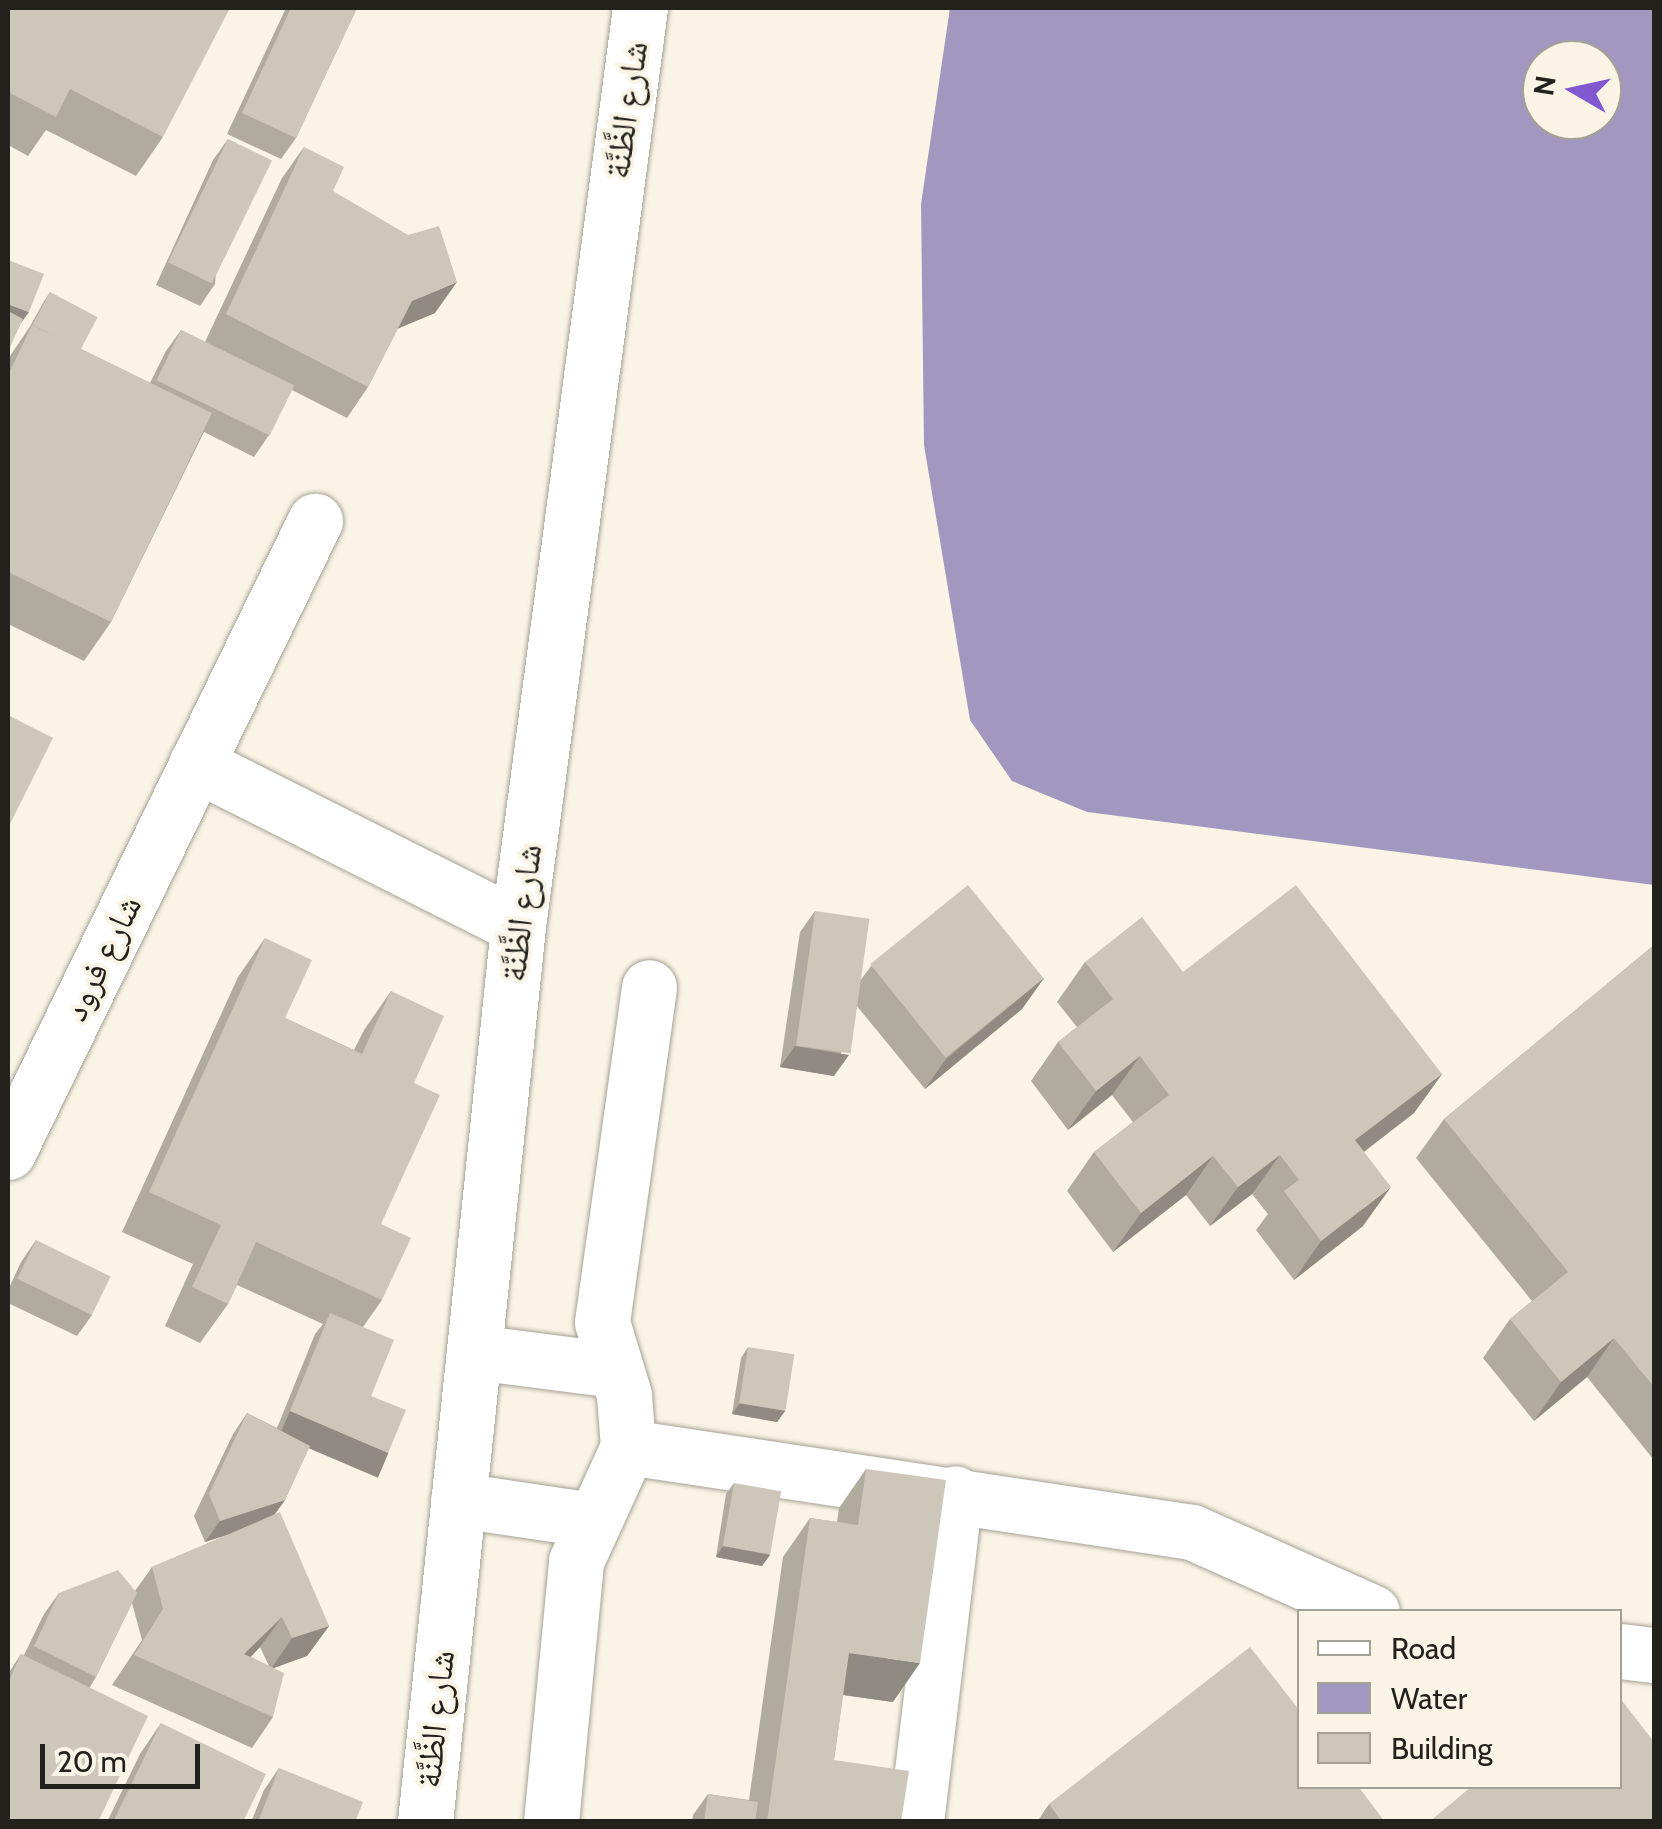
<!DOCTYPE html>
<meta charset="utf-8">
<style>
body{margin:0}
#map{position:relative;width:1662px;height:1829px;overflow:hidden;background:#f9f4e6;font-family:Cabin,"Noto Naskh Arabic",sans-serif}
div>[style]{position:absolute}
.water>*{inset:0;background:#a298bf}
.roads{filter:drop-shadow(0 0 2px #a6a194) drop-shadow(0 0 2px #a6a194)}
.minor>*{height:55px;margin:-27.5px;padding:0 27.5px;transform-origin:27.5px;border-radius:27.5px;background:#fff}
.wall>*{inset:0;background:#afab9f}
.shaded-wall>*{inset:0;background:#8f8b82;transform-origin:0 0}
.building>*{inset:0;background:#ccc7b9;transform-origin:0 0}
span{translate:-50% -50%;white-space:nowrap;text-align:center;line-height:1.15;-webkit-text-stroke:8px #f9f4e6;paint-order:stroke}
.street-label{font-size:35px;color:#23211c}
.frame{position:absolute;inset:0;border:10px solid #23211c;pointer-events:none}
.legend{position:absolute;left:1297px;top:1609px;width:325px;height:180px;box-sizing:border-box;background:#f9f4e6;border:2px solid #a3a095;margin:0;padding:12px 18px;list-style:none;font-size:30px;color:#23211c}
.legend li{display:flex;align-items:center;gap:20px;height:50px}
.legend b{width:50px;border:2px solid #a3a095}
.north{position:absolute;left:1522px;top:40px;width:100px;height:100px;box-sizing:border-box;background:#f9f4e6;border:2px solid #a3a095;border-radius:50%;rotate:279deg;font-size:28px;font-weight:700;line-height:40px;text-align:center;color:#23211c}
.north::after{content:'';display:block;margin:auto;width:35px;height:45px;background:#8258d1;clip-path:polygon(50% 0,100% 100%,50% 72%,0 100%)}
.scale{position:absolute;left:40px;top:1744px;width:160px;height:45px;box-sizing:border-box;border:5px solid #23211c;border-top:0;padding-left:12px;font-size:30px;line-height:35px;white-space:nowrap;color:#23211c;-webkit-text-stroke:8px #f9f4e6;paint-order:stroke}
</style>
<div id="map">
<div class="water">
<div style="clip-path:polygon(evenodd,950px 8px,1654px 8px,1654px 885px,1087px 812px,1012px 781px,970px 720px,924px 445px,921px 204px,950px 8px,1542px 60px,1602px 60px,1602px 120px,1542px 120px,1542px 60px)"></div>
</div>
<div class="roads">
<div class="minor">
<div style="left:196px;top:764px;width:360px;rotate:26.7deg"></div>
<div style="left:8px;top:1152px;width:702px;rotate:-64.06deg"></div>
<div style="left:474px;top:1352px;width:142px;rotate:7.3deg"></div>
<div style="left:628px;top:1447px;width:570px;rotate:8.57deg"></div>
<div style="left:1192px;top:1532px;width:197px;rotate:24deg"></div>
<div style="left:458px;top:1500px;width:136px;rotate:8.4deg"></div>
<div style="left:1620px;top:1651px;width:34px;rotate:7deg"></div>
<div style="left:425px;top:1822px;width:901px;rotate:-84.07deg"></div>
<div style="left:518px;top:926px;width:926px;rotate:-82.43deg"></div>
<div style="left:551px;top:1822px;width:262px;rotate:-84.5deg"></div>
<div style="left:576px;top:1561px;width:125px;rotate:-65.5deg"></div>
<div style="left:628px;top:1447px;width:52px;rotate:-94.4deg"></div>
<div style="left:624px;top:1395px;width:76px;rotate:-106.8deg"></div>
<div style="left:602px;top:1322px;width:338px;rotate:-82deg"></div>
<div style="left:916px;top:1822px;width:331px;rotate:-83.2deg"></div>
</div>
</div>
<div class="wall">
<div style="clip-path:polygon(8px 8px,163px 137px,136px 176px,46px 130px,28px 156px,8px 145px)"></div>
<div style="clip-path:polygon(286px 8px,357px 8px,296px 138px,281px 159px,227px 134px)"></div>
<div style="clip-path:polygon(228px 139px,215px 284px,200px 306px,156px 285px,213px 160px)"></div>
<div style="clip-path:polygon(304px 147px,333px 191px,435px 313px,398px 328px,368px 387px,347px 418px,292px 390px,269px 435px,254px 457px,204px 432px,111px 622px,84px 661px,8px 624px,8px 359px,29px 328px,43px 303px,50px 292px,81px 349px,150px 383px,166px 351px,181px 330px,205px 342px,282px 178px)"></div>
<div style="clip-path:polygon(815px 911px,860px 981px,871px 966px,1044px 978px,1022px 1009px,925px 1089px,856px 1005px,834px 1076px,780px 1067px,800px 932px)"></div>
<div style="clip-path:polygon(evenodd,265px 938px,285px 1018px,354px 1050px,364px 1030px,391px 991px,414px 1083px,381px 1224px,382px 1300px,363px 1327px,371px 1396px,388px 1453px,373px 1474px,309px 1447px,285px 1500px,274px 1515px,329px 1626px,307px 1656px,273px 1668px,273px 1717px,252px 1748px,112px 1685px,142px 1640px,132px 1603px,96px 1677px,8px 1822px,8px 1674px,21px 1654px,24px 1655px,44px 1614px,59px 1593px,135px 1591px,152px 1567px,230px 1534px,205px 1542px,194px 1516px,233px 1434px,247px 1413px,277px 1428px,315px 1334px,323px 1324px,237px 1285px,228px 1304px,200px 1343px,165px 1326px,193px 1264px,122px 1232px,238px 977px,265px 938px,260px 1647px,269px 1666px,251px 1657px,260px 1647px)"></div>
<div style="clip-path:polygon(1654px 945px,1654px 1460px,1587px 1377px,1534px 1421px,1483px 1358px,1510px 1319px,1532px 1301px,1416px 1158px,1444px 1119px)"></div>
<div style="clip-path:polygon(1085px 962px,1183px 972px,1442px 1074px,1414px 1113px,1364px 1152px,1363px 1226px,1294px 1280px,1256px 1230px,1268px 1214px,1252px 1194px,1210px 1226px,1186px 1195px,1113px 1252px,1067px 1191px,1094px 1152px,1133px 1122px,1112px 1095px,1068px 1130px,1031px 1081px,1058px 1042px,1077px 1027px,1057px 1002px)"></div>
<div style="clip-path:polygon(36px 1240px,92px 1315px,77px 1336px,8px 1303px,8px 1290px,21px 1262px)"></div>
<div style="clip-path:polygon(748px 1347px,785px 1411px,777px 1422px,732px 1414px,741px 1358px)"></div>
<div style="clip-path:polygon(866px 1469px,893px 1702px,843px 1695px,834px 1760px,901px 1822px,692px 1822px,693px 1815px,708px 1794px,749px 1800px,783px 1557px,810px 1518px,837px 1522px,839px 1508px)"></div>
<div style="clip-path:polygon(734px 1483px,770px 1555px,762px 1566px,716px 1557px,726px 1494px)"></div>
<div style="clip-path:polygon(161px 1723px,243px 1822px,107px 1822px,140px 1754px)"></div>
<div style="clip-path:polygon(279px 1768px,355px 1822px,251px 1822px,264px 1790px)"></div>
<div style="clip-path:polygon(1049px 1804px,1385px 1822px,1037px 1822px)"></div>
</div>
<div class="shaded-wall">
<div style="clip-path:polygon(457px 282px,435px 313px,390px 332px,412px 301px)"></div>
<div style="clip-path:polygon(8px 304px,29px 312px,21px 323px,8px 318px)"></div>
<div style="clip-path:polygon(1044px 978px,1022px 1009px,925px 1089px,946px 1059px)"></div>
<div style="clip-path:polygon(795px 1046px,849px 1055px,834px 1076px,780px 1067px)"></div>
<div style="clip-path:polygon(1140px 1056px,1112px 1095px,1068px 1130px,1096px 1091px)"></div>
<div style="clip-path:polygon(1442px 1074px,1414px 1113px,1328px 1179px,1355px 1140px)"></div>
<div style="clip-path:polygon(1280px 1155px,1252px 1194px,1210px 1226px,1238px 1187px)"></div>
<div style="clip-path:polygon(1213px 1156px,1186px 1195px,1113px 1252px,1141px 1213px)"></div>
<div style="clip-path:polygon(1391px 1187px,1363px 1226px,1294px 1280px,1321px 1241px)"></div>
<div style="clip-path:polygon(1614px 1338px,1587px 1377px,1534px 1421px,1561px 1382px)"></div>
<div style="clip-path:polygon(740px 1403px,785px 1411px,777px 1422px,732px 1414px)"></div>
<div style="left:290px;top:1411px;width:107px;height:27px;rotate:23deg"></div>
<div style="clip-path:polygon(285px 1500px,270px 1521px,205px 1542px,220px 1521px)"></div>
<div style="clip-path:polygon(723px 1546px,770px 1555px,762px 1566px,716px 1557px)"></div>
<div style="clip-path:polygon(282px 1617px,260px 1647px,222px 1685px,244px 1654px)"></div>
<div style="clip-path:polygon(329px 1626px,307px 1656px,271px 1669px,292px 1638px)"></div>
<div style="clip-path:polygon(849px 1653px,920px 1663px,893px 1702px,822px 1692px)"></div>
</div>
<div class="building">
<div style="clip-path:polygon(8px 8px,230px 8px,163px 137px,70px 89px,56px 117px,8px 92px)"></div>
<div style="clip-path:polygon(291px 8px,357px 8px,296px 138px,242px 113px)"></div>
<div style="left:228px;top:139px;width:49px;height:137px;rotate:26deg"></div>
<div style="clip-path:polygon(304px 147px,344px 167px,333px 191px,408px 235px,439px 226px,457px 282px,412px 301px,368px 387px,226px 314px)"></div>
<div style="clip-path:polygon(8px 260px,44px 274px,29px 312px,8px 304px)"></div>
<div style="left:50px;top:292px;width:54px;height:37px;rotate:28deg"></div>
<div style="clip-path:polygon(8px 311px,23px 319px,8px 351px)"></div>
<div style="clip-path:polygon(32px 325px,212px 413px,111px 622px,8px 572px,8px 375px)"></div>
<div style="left:181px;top:330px;width:126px;height:56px;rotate:26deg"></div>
<div style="clip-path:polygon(8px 715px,53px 738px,8px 828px)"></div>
<div style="left:968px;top:885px;width:120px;height:126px;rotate:51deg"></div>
<div style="clip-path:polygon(1296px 885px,1442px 1074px,1355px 1140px,1391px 1187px,1321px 1241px,1284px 1191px,1299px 1180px,1280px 1155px,1238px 1187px,1213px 1156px,1141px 1213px,1094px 1152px,1169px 1095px,1140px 1056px,1096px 1091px,1058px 1042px,1113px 999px,1085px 962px,1142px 917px,1183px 972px)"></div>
<div style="left:815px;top:911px;width:55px;height:136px;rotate:8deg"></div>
<div style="clip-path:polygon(265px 938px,312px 960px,285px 1018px,362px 1054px,391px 991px,444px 1016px,414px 1083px,440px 1095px,381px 1224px,411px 1238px,382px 1300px,256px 1242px,228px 1304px,192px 1287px,221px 1225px,149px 1192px)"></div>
<div style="clip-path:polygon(1654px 945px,1654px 1387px,1614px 1338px,1561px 1382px,1510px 1319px,1568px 1272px,1444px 1119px)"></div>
<div style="left:36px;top:1240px;width:83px;height:43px;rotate:26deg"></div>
<div style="clip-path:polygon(330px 1313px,394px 1340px,371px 1396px,406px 1410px,388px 1453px,290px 1411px)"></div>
<div style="left:748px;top:1347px;width:47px;height:57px;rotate:9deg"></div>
<div style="clip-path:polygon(247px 1413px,310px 1446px,285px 1500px,220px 1521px,209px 1494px)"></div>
<div style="clip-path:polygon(866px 1469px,946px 1480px,920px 1663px,849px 1653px,834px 1760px,909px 1771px,901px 1822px,767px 1822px,810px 1518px,858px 1525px)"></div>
<div style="left:734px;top:1483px;width:48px;height:64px;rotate:10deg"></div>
<div style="clip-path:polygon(280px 1512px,329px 1626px,292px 1638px,282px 1617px,244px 1654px,284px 1673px,273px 1717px,134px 1655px,163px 1609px,152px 1567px)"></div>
<div style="clip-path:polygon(118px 1570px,137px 1593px,96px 1677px,34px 1646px,59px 1593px)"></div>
<div style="clip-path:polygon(1250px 1647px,1300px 1711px,1300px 1786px,1358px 1786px,1385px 1822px,1062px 1822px,1049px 1804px)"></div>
<div style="clip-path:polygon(21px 1654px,148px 1716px,98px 1822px,8px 1822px,8px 1683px)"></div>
<div style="clip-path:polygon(1620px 1698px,1654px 1742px,1654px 1822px,1429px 1822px,1472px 1786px,1620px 1786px)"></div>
<div style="clip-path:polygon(161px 1723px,266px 1774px,243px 1822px,113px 1822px)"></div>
<div style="clip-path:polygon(279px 1768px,363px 1802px,355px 1822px,258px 1822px)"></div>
<div style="clip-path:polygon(708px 1794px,758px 1802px,755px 1822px,704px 1822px)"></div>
</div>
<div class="street-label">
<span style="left:626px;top:110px;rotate:-82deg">شارع الظَّنَّة</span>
<span style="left:521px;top:913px;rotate:-83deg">شارع الظَّنَّة</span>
<span style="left:102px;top:958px;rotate:-64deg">شارع فرود</span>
<span style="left:435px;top:1719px;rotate:-84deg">شارع الظَّنَّة</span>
</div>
<div class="frame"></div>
<ul class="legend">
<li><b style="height:12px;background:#fff"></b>Road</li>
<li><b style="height:28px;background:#a298bf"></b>Water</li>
<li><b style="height:28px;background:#ccc7b9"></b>Building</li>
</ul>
<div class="north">N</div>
<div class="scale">20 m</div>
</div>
